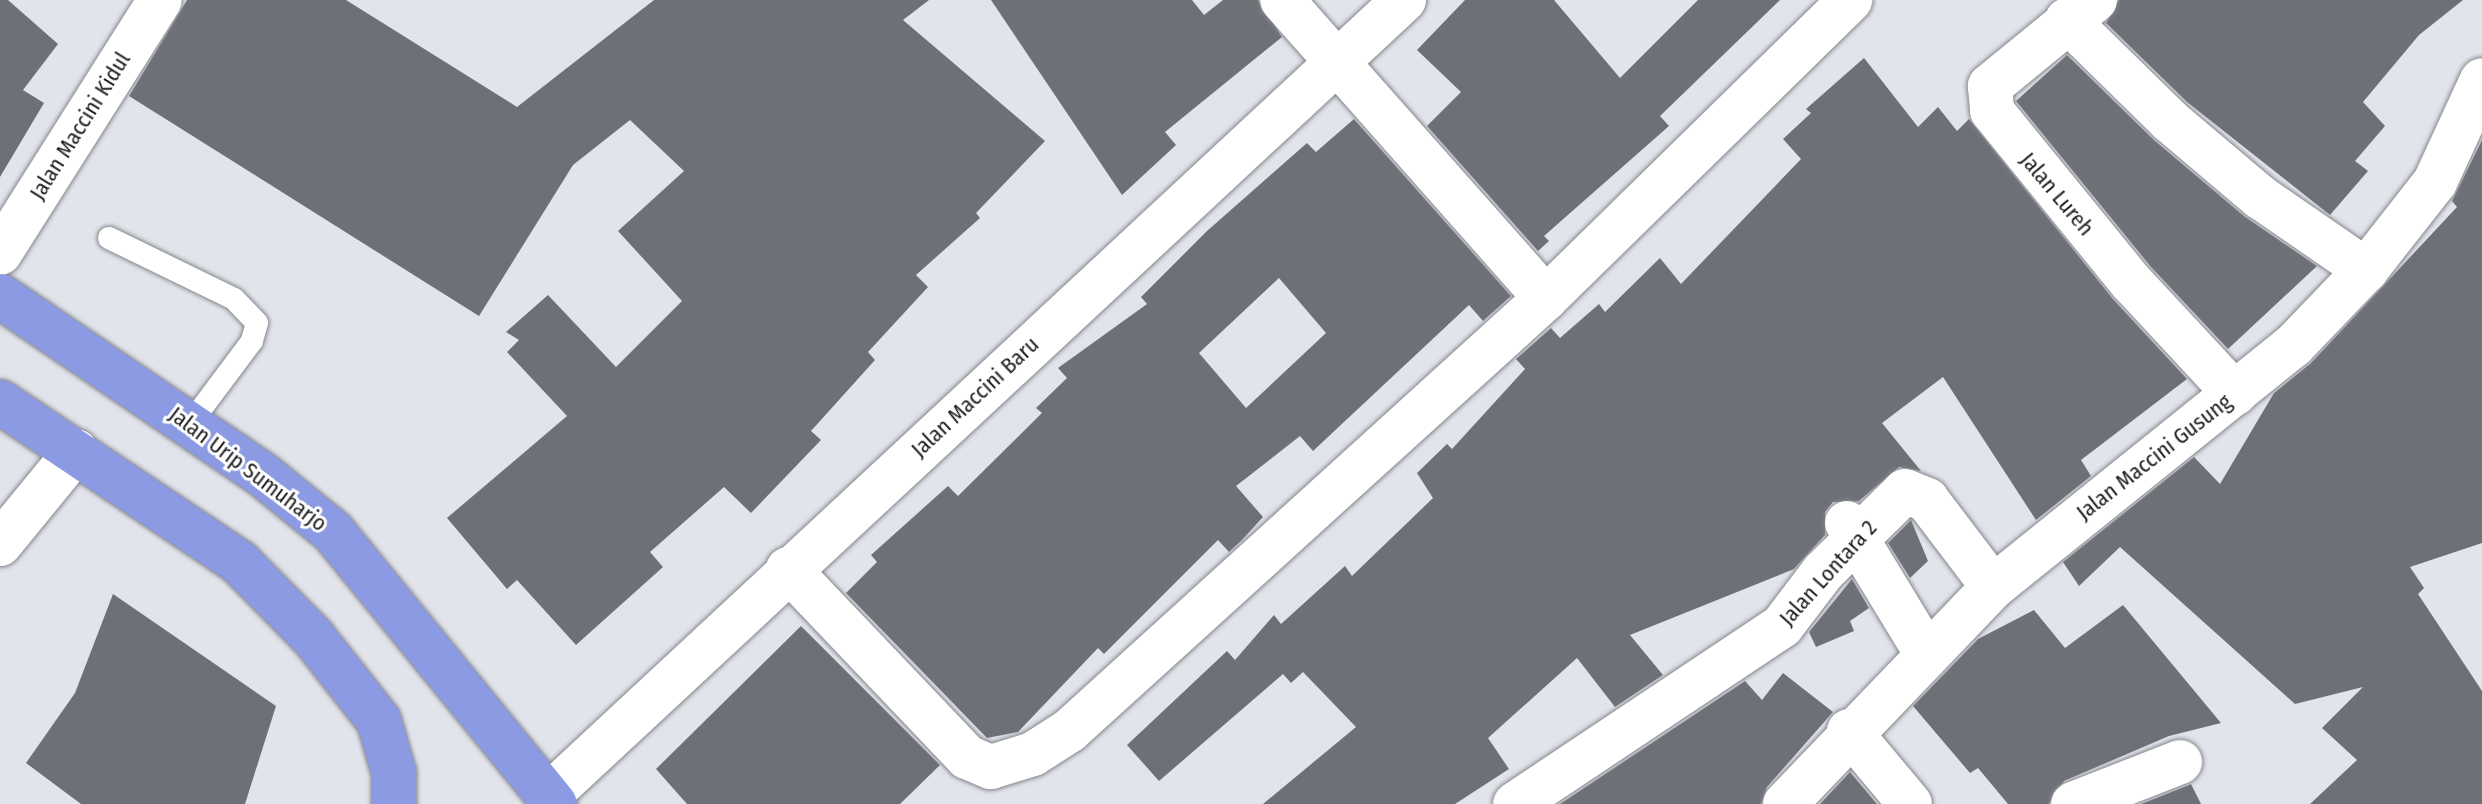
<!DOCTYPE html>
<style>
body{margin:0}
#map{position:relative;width:2482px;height:804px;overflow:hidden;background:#e2e4ec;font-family:"Fira Sans Condensed",sans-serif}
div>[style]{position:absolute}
.building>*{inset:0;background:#6e7077}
.roads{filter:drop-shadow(0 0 2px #84868c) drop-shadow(0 0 2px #84868c)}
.service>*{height:22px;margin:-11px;padding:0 11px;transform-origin:11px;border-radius:11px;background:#fff}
.minor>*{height:44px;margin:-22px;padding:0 22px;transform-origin:22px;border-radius:22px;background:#fff}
.trunk>*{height:44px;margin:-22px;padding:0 22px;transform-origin:22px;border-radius:22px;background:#8c9ae3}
span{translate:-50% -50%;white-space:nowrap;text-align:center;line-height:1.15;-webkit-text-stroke:6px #fff;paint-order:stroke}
.street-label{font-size:22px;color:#202023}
</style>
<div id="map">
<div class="building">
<div style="clip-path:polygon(0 0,8px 0,58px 44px,23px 90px,44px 103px,0 177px)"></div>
<div style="clip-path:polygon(187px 0,346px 0,517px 107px,654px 0,929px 0,903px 20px,1045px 141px,976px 213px,980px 218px,916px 275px,928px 287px,868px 352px,875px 360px,811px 431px,821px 440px,751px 513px,724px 487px,650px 552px,663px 567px,576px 645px,517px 580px,507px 589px,447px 518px,567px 416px,507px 352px,519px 340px,506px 332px,548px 295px,616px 367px,682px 301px,618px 231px,684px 171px,630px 120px,573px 165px,479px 316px,129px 96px)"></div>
<div style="clip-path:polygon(991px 0,1192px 0,1204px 15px,1223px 0,1258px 0,1282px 37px,1165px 132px,1176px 145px,1122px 195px)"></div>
<div style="clip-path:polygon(1465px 0,1554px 0,1620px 78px,1698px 0,1780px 0,1660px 116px,1669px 126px,1544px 236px,1549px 241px,1538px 251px,1427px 126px,1461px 92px,1417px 50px)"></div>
<div style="clip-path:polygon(2119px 0,2463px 0,2419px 35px,2363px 102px,2385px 126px,2355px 161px,2368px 171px,2330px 215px,2187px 102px,2106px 23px)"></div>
<div style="clip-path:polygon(2067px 55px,2154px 140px,2244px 216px,2317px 266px,2228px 349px,2151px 267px,2016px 101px)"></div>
<div style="clip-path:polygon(1864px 58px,1918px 127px,1938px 107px,1957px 131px,1969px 119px,2113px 299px,2187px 379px,2081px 460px,2091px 476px,2036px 520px,1943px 377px,1882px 423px,1921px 471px,1899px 467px,1859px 501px,1833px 502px,1825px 512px,1825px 535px,1794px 569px,1630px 635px,1663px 675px,1615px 707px,1577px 658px,1488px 738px,1509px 769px,1455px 804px,1263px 804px,1356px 727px,1303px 672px,1291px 683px,1283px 674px,1159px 781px,1127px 745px,1227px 651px,1235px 660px,1274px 615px,1281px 624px,1345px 566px,1352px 576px,1433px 498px,1417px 473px,1447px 444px,1452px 449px,1525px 369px,1516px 359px,1551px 328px,1560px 338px,1599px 304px,1605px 312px,1660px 258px,1681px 284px,1801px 159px,1783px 139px,1811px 113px,1806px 109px)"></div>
<div style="clip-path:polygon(evenodd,1354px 119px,1511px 296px,1483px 321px,1469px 305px,1313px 451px,1300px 436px,1236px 486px,1263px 517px,1242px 540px,1229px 552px,1218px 540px,1104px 654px,1098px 648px,1018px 732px,987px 738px,846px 593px,877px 562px,871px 555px,948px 486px,958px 496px,1042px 413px,1036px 408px,1067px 378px,1058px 368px,1147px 304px,1141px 297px,1207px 231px,1307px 143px,1316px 152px,1354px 119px,1279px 278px,1326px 333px,1246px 408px,1199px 353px,1279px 278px)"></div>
<div style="clip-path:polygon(2482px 140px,2482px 543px,2410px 567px,2424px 588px,2418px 594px,2482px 691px,2482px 804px,2310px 804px,2357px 760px,2322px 728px,2363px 687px,2295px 704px,2120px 547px,2079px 586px,2063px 562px,2194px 457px,2220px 484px,2274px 393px,2311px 363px,2457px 207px,2452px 201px)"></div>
<div style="clip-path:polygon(1911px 520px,1928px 561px,1910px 578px,1888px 543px)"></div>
<div style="clip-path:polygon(1852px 579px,1869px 608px,1850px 621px,1854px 631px,1816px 647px,1809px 632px)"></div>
<div style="clip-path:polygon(113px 594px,276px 706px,245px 804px,81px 804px,26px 763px,75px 693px)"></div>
<div style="clip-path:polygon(2123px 605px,2221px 723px,2169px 736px,2064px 781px,2049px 804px,2008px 804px,1978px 768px,1970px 773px,1913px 706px,1978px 639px,2034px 610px,2065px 648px)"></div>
<div style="clip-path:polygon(801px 626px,940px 765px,900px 804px,687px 804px,656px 769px)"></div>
<div style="clip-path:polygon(1783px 673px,1833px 712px,1767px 787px,1761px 804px,1560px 804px,1745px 681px,1762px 700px)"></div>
<div style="clip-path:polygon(1850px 772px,1877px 804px,1820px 804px)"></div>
<div style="clip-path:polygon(2191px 784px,2201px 804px,2141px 804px,2189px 785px)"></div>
</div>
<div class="roads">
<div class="service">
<div style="left:109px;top:238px;width:139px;rotate:26deg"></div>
<div style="left:234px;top:299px;width:33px;rotate:46deg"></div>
<div style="left:257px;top:323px;width:19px;rotate:106deg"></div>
<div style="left:252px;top:341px;width:104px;rotate:126.8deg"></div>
</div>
<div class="minor">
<div style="left:1282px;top:0;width:398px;rotate:48.5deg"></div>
<div style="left:2095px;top:0;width:136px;rotate:140.7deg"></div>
<div style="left:1990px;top:86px;width:25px;rotate:85deg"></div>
<div style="left:1992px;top:111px;width:222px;rotate:50.9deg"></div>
<div style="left:2132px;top:283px;width:151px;rotate:47.1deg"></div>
<div style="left:2067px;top:20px;width:144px;rotate:44.4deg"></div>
<div style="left:2170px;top:121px;width:118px;rotate:40.2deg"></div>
<div style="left:2260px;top:197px;width:129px;rotate:34.6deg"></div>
<div style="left:0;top:253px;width:299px;rotate:-57.7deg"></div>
<div style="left:1847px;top:523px;width:152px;rotate:58.7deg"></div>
<div style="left:0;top:544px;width:120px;rotate:-50.7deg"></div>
<div style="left:788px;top:569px;width:260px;rotate:46.4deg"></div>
<div style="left:967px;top:757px;width:26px;rotate:23deg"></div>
<div style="left:991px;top:767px;width:44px;rotate:-17.2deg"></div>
<div style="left:1033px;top:754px;width:43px;rotate:-32.6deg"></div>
<div style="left:1069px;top:731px;width:644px;rotate:-42.23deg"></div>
<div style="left:1546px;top:298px;width:426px;rotate:-44.4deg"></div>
<div style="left:1849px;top:731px;width:95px;rotate:50.1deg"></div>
<div style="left:548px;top:796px;width:1169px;rotate:-42.92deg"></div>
<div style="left:1515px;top:804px;width:321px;rotate:-33.7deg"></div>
<div style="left:1782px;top:626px;width:68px;rotate:-52.8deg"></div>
<div style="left:1823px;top:572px;width:115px;rotate:-44.6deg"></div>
<div style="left:1905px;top:491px;width:24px;rotate:22deg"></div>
<div style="left:1927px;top:500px;width:109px;rotate:52.8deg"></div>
<div style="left:1785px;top:804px;width:301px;rotate:-46.2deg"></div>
<div style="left:1993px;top:587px;width:385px;rotate:-38.8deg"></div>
<div style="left:2293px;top:346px;width:105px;rotate:-46.2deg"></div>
<div style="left:2366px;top:270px;width:112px;rotate:-51.9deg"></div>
<div style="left:2435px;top:182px;width:112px;rotate:-65.3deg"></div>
<div style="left:2073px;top:804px;width:115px;rotate:-21.4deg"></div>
</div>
<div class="trunk">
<div style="left:0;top:296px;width:317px;rotate:34.2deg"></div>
<div style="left:262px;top:474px;width:92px;rotate:39.2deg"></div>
<div style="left:333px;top:532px;width:351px;rotate:50.8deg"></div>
<div style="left:0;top:402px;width:288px;rotate:33.8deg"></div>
<div style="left:239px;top:562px;width:105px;rotate:45.4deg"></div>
<div style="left:313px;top:637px;width:107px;rotate:51.8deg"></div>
<div style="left:379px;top:721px;width:54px;rotate:73.9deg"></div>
<div style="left:394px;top:773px;width:31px;rotate:90deg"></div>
</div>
</div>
<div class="street-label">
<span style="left:80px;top:126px;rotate:-58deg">Jalan Maccini Kidul</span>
<span style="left:2057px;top:194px;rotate:50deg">Jalan Lureh</span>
<span style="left:975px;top:397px;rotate:-43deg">Jalan Maccini Baru</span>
<span style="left:2154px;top:457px;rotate:-38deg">Jalan Maccini Gusung</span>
<span style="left:248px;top:469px;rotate:37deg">Jalan Urip Sumuharjo</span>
<span style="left:1828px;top:573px;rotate:-48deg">Jalan Lontara 2</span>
</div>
</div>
